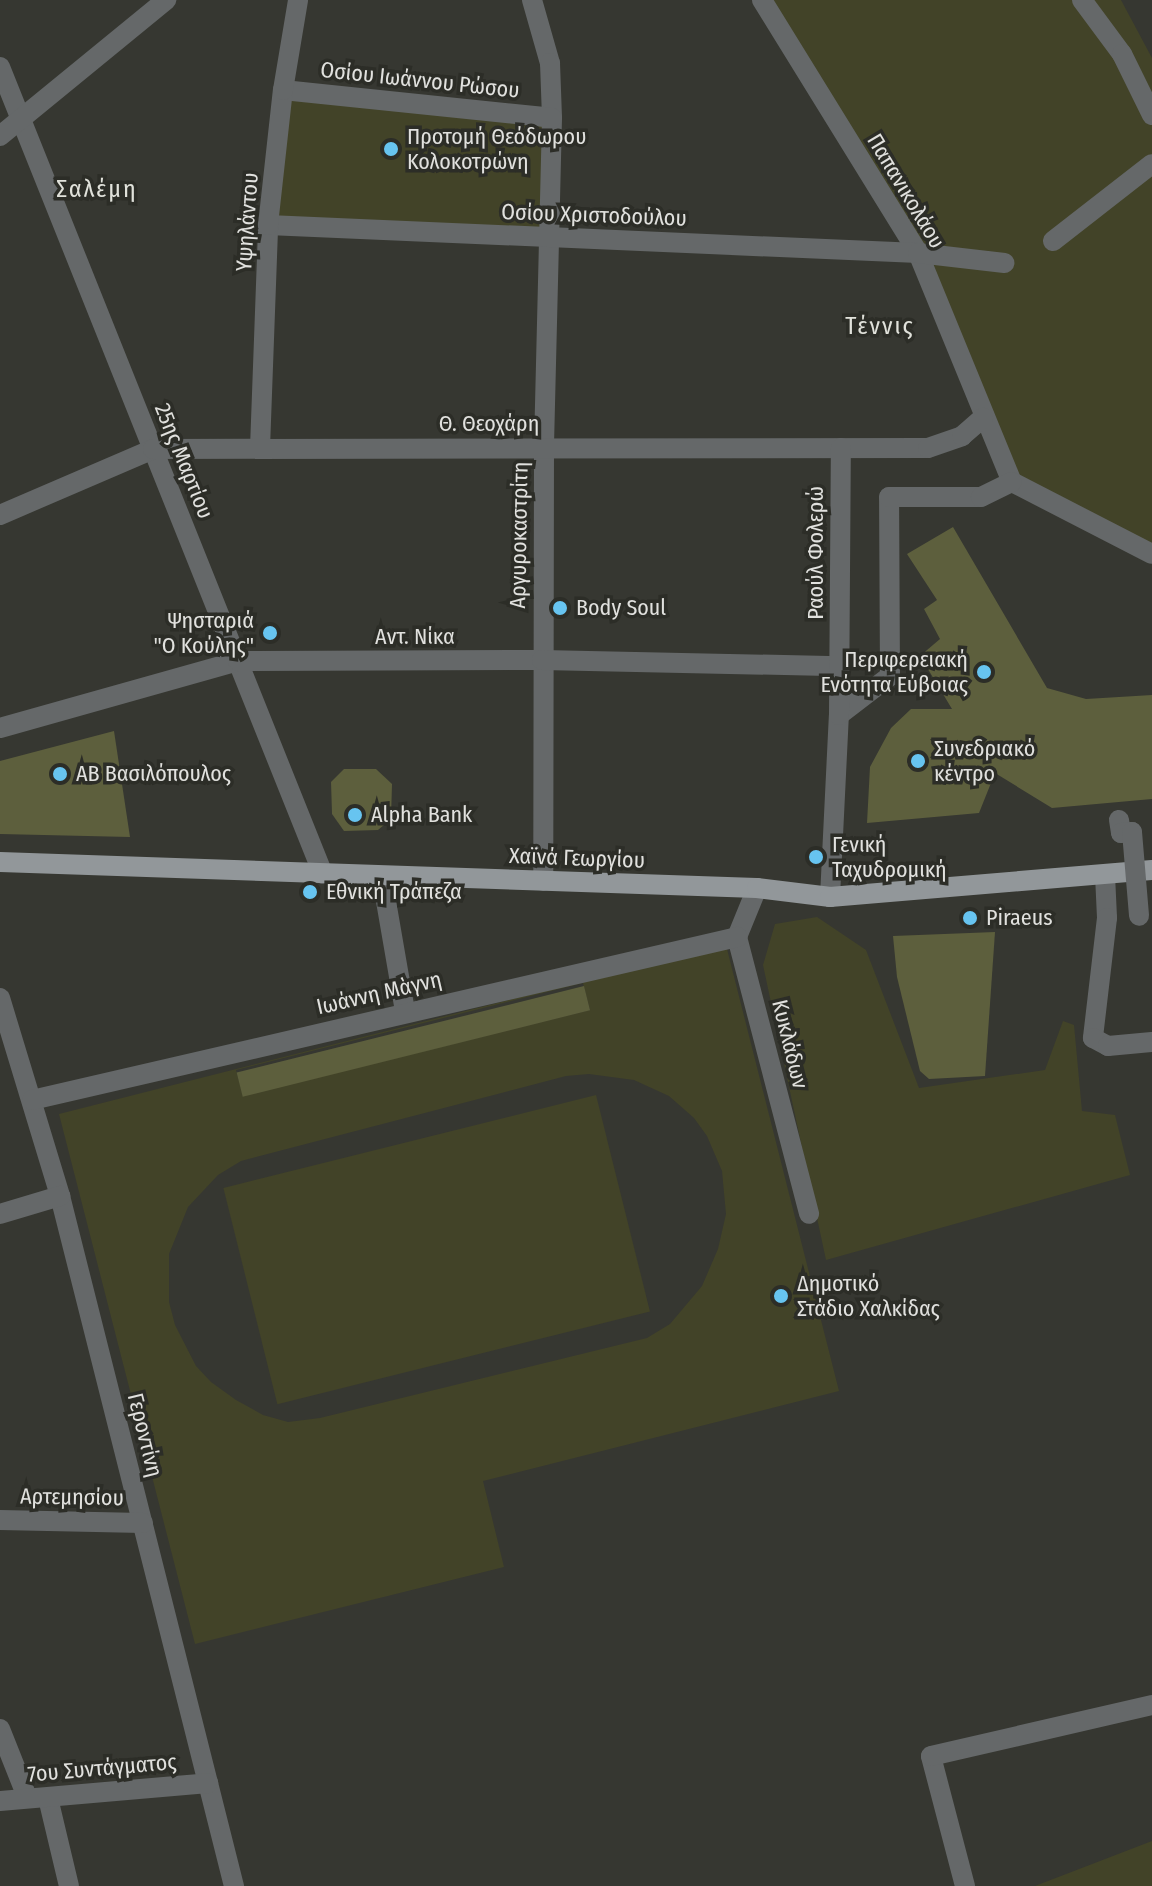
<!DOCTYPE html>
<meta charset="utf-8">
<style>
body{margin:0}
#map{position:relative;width:1152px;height:1886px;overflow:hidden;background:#363731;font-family:"Fira Sans Condensed",sans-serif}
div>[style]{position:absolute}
.green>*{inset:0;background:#424328;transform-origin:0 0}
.building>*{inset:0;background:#5d5f3d;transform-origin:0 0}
.minor>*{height:20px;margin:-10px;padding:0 10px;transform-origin:10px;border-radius:10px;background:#656869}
.major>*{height:20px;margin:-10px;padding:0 10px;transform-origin:10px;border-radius:10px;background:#92979a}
.minor-bridge>*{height:20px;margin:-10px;padding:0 10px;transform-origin:10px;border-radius:10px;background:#656869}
.dots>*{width:22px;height:22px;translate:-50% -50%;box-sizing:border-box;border:4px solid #2c2d27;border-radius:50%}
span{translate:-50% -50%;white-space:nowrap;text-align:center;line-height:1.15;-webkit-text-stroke:7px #2c2d27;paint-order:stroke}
.street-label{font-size:22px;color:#e1e1de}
.poi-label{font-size:22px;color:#e1e1de}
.left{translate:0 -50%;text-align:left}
.right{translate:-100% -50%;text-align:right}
.neighbourhood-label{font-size:24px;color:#e1e2db;letter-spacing:2px}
</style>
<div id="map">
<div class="green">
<div style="clip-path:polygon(770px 0,1121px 0,1152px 58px,1152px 549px,1016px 476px,920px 245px)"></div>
<div style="clip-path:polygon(283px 90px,552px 118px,548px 237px,268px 225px)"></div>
<div style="clip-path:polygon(817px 917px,866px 950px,919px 1088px,1045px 1070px,1063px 1021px,1074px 1025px,1082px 1111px,1115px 1115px,1130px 1175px,826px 1260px,763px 965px,775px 924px)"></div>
<div style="clip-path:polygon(evenodd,726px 945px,839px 1391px,483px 1481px,504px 1567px,195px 1644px,59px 1114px,726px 945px,583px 983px,590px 1010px,243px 1096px,236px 1070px,583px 983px,726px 945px,589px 1074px,634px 1080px,669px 1096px,694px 1118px,707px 1136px,722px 1171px,726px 1214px,718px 1249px,702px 1286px,670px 1324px,647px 1338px,320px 1418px,288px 1422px,263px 1415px,236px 1400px,211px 1382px,196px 1366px,175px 1325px,169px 1302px,169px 1254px,188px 1207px,218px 1175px,241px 1161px,566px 1076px,589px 1074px)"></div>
<div style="left:596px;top:1095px;width:223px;height:384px;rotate:76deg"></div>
<div style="clip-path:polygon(1152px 1841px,1152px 1886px,1035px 1886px)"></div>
</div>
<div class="building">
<div style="clip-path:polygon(953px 527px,1047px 688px,1086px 699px,1152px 695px,1152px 799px,1052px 808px,995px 773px,979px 813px,867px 823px,870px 767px,891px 728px,911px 709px,952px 709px,920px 656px,940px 639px,924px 609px,937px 600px,907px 554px)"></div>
<div style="clip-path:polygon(114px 731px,130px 837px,0 834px,0 761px)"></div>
<div style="clip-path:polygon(344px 769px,376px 769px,392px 784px,391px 819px,378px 830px,344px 831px,332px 814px,331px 782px)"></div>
<div style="clip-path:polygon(995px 932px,985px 1076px,929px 1079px,920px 1071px,897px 977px,893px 936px)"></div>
<div style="left:584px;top:986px;width:25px;height:358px;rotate:76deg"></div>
</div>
<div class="minor">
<div style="left:532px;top:0;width:66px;rotate:74.1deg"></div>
<div style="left:550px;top:63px;width:55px;rotate:87.9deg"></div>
<div style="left:552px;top:118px;width:330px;rotate:91.4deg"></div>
<div style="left:544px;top:448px;width:433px;rotate:90.1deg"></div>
<div style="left:762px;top:0;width:297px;rotate:58.3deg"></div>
<div style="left:918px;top:253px;width:248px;rotate:67.7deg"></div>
<div style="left:1012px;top:482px;width:157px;rotate:27.2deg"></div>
<div style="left:1082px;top:0;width:67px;rotate:53.5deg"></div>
<div style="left:1122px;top:54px;width:68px;rotate:63.8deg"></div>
<div style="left:0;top:67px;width:869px;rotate:68.19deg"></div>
<div style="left:283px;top:90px;width:270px;rotate:5.9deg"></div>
<div style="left:0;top:136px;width:215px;rotate:-39.3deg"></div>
<div style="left:268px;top:225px;width:651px;rotate:2.47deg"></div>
<div style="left:918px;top:253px;width:87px;rotate:6.6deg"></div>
<div style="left:1053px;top:241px;width:125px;rotate:-37.9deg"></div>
<div style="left:260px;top:448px;width:223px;rotate:-87.9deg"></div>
<div style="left:268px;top:225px;width:136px;rotate:-83.7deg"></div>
<div style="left:283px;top:90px;width:91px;rotate:-80.5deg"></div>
<div style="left:0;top:515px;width:167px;rotate:-23.3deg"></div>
<div style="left:153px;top:449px;width:775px;rotate:-0.07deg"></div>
<div style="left:928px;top:448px;width:36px;rotate:-19deg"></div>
<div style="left:962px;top:436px;width:28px;rotate:-41deg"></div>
<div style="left:839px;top:715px;width:64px;rotate:-37.4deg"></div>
<div style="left:890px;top:676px;width:179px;rotate:-90.3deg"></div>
<div style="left:889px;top:497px;width:92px"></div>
<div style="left:981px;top:497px;width:34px;rotate:-26deg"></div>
<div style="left:0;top:728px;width:247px;rotate:-15.7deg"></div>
<div style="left:238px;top:661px;width:304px;rotate:-0.2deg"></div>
<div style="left:542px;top:660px;width:298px;rotate:1.2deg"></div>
<div style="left:1119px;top:820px;width:13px;rotate:81deg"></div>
<div style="left:1121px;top:833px;width:11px;rotate:-5deg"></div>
<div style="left:1105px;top:875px;width:43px;rotate:87.3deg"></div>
<div style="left:1107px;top:918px;width:121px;rotate:96.7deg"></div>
<div style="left:1093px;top:1038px;width:17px;rotate:28deg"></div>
<div style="left:1108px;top:1046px;width:44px;rotate:-5.2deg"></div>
<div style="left:382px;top:878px;width:135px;rotate:80.2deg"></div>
<div style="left:757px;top:888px;width:53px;rotate:112.2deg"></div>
<div style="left:737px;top:937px;width:286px;rotate:75.4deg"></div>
<div style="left:830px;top:897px;width:182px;rotate:-87.2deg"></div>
<div style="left:839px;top:715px;width:267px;rotate:-89.6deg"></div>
<div style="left:0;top:998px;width:207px;rotate:73.1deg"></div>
<div style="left:60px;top:1196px;width:712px;rotate:75.85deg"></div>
<div style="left:32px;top:1100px;width:724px;rotate:-13.02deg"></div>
<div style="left:0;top:1214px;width:63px;rotate:-16.7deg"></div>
<div style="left:0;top:1520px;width:143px;rotate:1.2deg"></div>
<div style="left:0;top:1729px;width:73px;rotate:68.3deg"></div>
<div style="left:48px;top:1798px;width:90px;rotate:76.6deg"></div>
<div style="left:0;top:1801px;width:209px;rotate:-4.9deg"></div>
<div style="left:965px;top:1886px;width:134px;rotate:-104.7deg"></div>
<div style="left:931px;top:1756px;width:227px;rotate:-13deg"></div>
</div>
<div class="major">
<div style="left:0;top:862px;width:757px;rotate:1.97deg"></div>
<div style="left:757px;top:888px;width:74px;rotate:7deg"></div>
<div style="left:830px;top:897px;width:323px;rotate:-4.8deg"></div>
</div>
<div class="minor-bridge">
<div style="left:1132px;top:832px;width:84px;rotate:85.2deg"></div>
</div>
<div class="dots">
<div style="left:391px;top:149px;background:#67c4f0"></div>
<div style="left:560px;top:608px;background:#67c4f0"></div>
<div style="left:270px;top:633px;background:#67c4f0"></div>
<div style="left:984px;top:672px;background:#67c4f0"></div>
<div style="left:918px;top:761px;background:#67c4f0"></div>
<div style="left:60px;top:774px;background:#67c4f0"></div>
<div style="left:355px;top:815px;background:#67c4f0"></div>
<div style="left:816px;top:857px;background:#67c4f0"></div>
<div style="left:310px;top:892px;background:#67c4f0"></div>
<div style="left:970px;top:918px;background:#67c4f0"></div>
<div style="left:781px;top:1296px;background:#67c4f0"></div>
</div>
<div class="street-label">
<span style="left:420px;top:80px;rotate:6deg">Οσίου Ιωάννου Ρώσου</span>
<span style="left:906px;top:191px;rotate:59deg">Παπανικολάου</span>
<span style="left:594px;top:215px;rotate:2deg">Οσίου Χριστοδούλου</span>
<span style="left:247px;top:222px;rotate:-86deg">Υψηλάντου</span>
<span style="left:489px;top:424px">Θ. Θεοχάρη</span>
<span style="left:184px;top:461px;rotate:68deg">25ης Μαρτίου</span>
<span style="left:519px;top:535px;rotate:-89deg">Αργυροκαστρίτη</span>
<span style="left:816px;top:553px;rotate:-90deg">Ραούλ Φολερώ</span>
<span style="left:415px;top:637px">Αντ. Νίκα</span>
<span style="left:577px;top:858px;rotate:2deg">Χαϊνά Γεωργίου</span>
<span style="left:379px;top:993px;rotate:-13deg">Ιωάννη Μὰγνη</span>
<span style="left:790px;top:1044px;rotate:76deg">Κυκλάδων</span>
<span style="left:145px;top:1435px;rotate:76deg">Γεροντίνη</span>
<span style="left:72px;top:1497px;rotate:1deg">Αρτεμησίου</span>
<span style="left:102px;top:1768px;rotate:-5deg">7ου Συντάγματος</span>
</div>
<div class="poi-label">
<span class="left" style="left:407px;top:149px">Προτομή Θεόδωρου<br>Κολοκοτρώνη</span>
<span class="left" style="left:576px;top:608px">Body Soul</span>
<span class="right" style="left:254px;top:633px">Ψησταριά<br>"Ο Κούλης"</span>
<span class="right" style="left:968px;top:672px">Περιφερειακή<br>Ενότητα Εύβοιας</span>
<span class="left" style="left:934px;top:761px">Συνεδριακό<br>κέντρο</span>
<span class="left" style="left:76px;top:774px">ΑΒ Βασιλόπουλος</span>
<span class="left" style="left:371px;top:815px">Alpha Bank</span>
<span class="left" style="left:832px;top:857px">Γενική<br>Ταχυδρομική</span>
<span class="left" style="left:326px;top:892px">Εθνική Τράπεζα</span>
<span class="left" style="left:986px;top:918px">Piraeus</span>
<span class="left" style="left:797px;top:1296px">Δημοτικό<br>Στάδιο Χαλκίδας</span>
</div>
<div class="neighbourhood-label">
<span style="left:97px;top:190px">Σαλέμη</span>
<span style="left:880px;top:327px">Τέννις</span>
</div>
</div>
